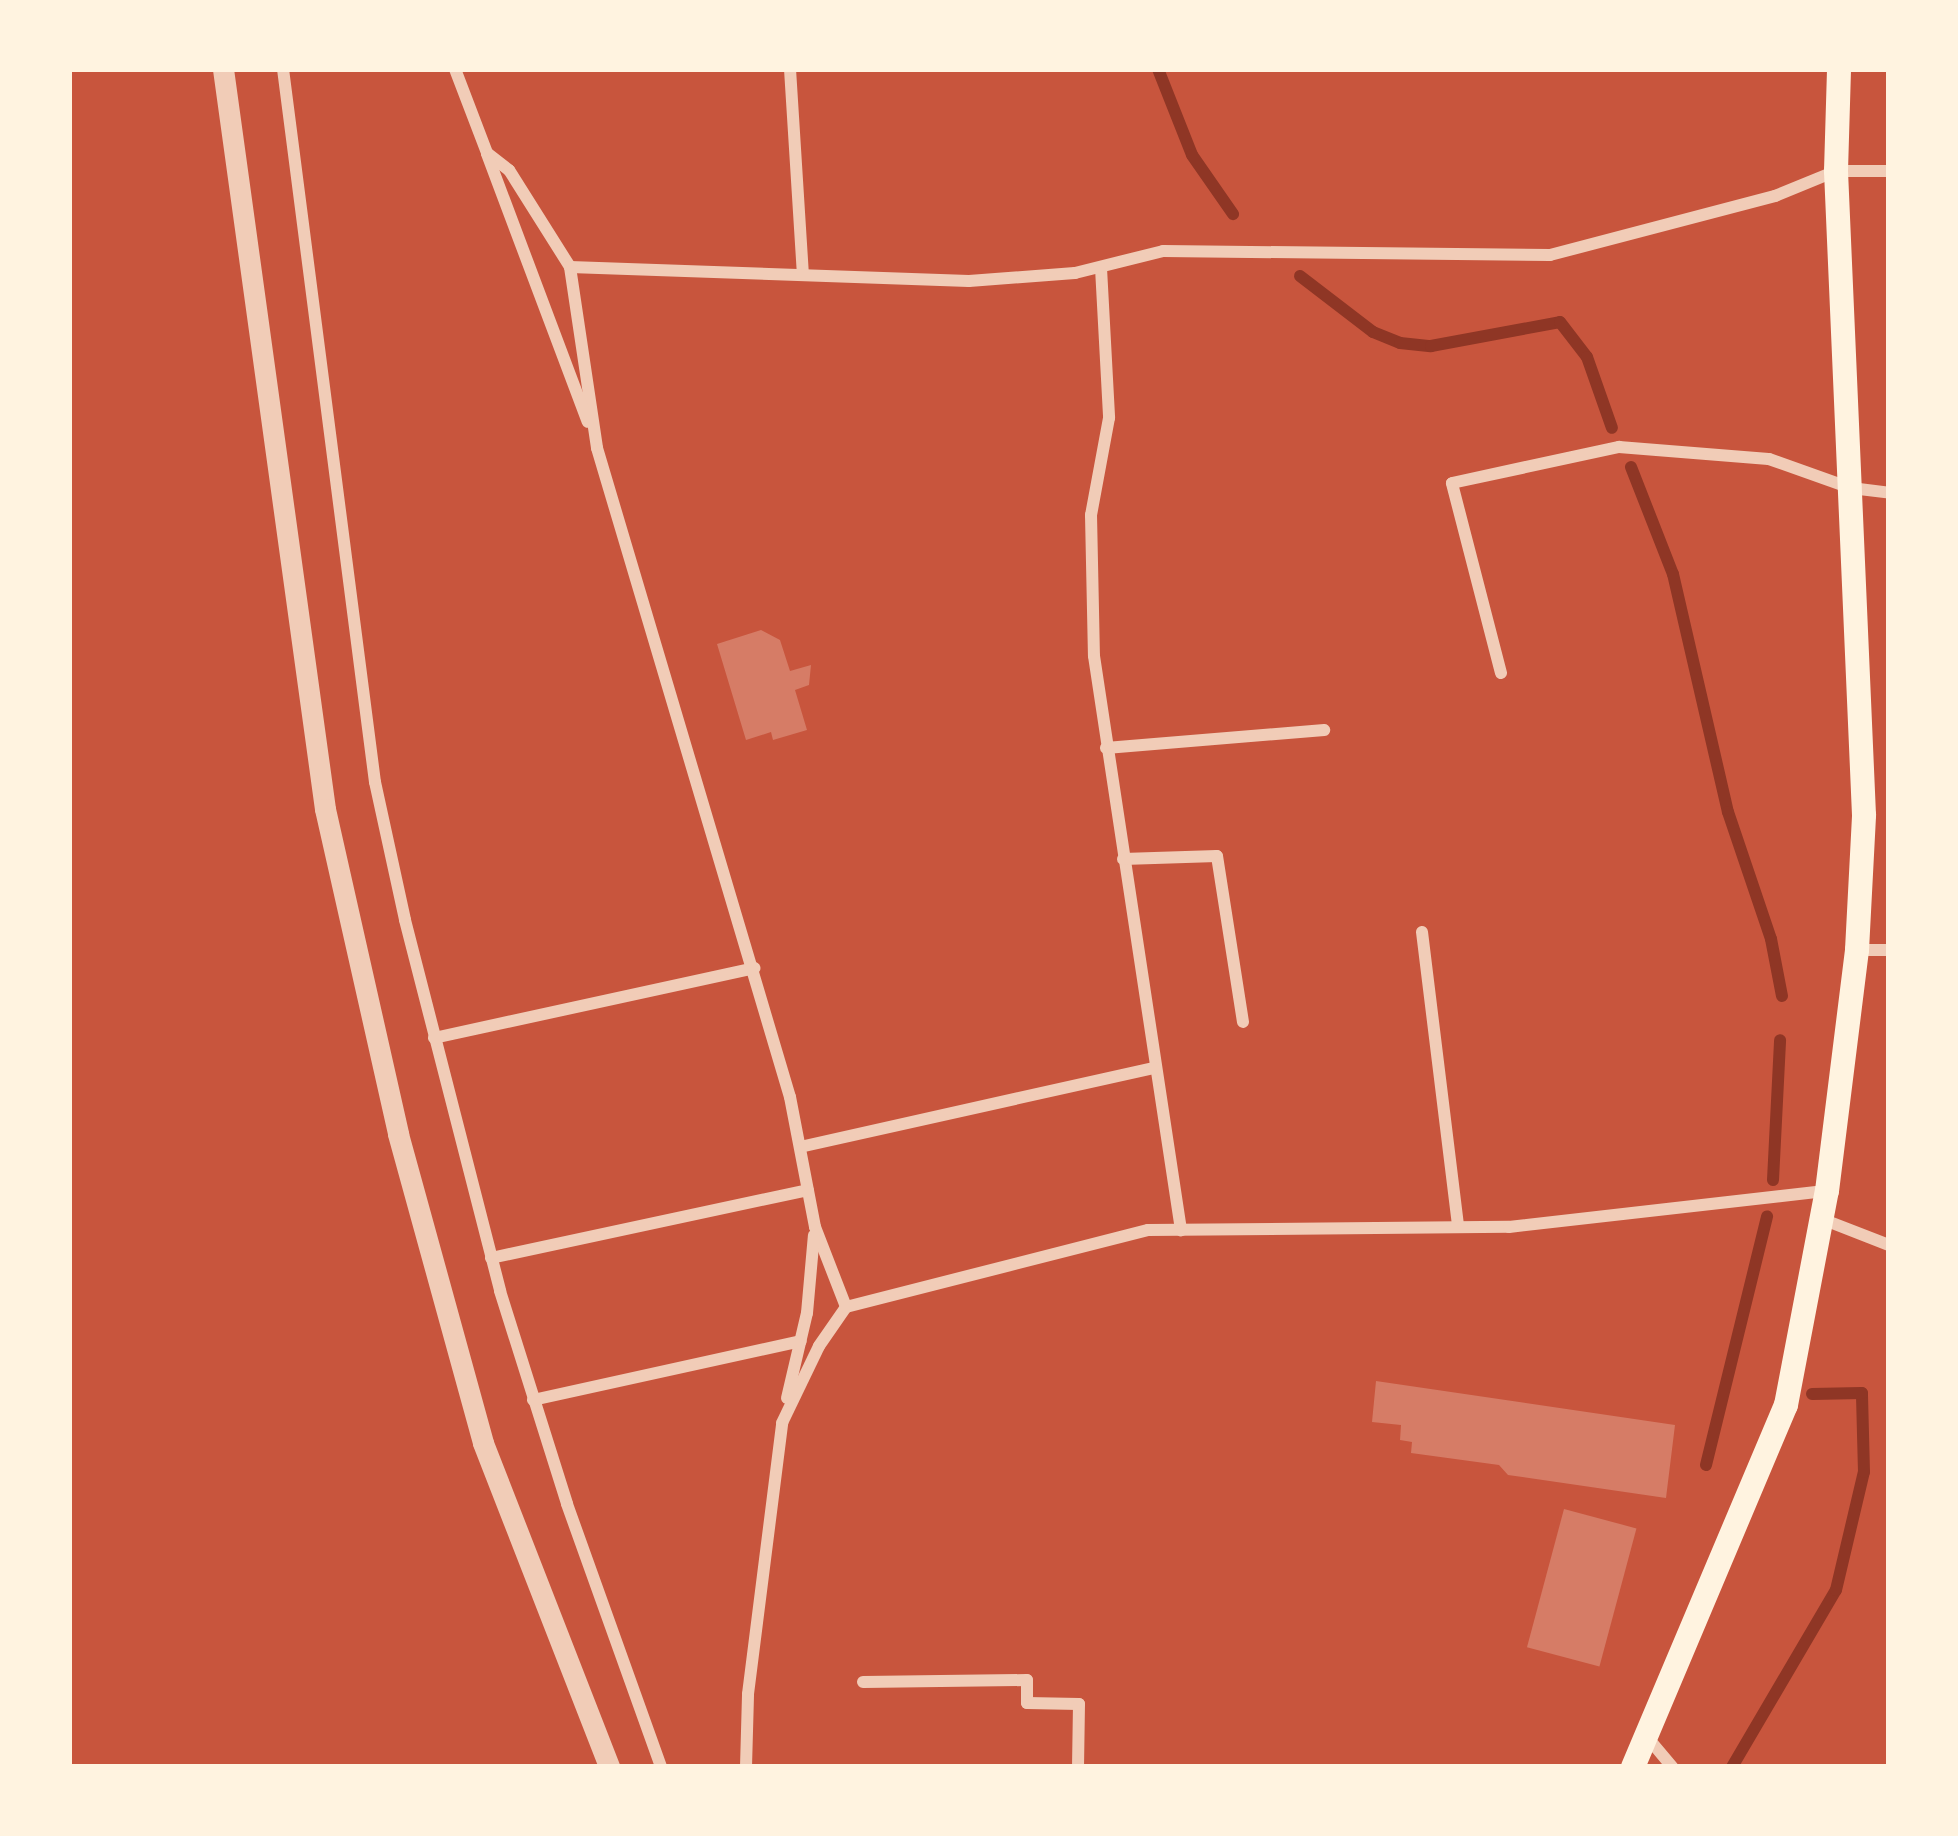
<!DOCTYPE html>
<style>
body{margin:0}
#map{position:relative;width:1958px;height:1836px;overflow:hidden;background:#c8553d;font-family:"Roboto Condensed",sans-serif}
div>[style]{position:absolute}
.stream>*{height:12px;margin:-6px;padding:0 6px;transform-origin:6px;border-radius:6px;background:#8f3625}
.building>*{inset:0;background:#d67c66;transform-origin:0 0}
.minor>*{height:12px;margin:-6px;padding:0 6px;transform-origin:6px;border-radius:6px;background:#f1ccb7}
.tertiary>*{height:21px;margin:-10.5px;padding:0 10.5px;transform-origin:10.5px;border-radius:10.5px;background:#f1ccb7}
.secondary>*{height:24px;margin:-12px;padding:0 12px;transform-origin:12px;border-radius:12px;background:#fff3e0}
span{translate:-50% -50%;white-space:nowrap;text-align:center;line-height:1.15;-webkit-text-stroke:10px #fff3e0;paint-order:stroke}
.frame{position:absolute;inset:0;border:72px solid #fff3e0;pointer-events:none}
</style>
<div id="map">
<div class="stream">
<div style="left:1158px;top:69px;width:92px;rotate:68.4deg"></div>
<div style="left:1192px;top:155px;width:72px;rotate:55.2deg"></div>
<div style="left:1300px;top:276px;width:92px;rotate:37.5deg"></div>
<div style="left:1373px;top:332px;width:29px;rotate:22deg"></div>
<div style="left:1400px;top:343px;width:31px;rotate:6deg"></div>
<div style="left:1431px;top:346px;width:131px;rotate:-10.5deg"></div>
<div style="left:1560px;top:322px;width:44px;rotate:52.4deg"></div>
<div style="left:1587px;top:357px;width:75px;rotate:70.6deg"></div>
<div style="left:1631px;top:467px;width:115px;rotate:68.6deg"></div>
<div style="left:1673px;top:574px;width:244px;rotate:77deg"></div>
<div style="left:1728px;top:812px;width:134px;rotate:71.3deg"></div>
<div style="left:1771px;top:939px;width:58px;rotate:79.1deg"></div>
<div style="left:1773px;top:1180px;width:140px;rotate:-87.1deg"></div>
<div style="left:1706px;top:1465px;width:256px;rotate:-76.2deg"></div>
<div style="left:1732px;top:1767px;width:205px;rotate:-59.6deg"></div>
<div style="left:1836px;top:1590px;width:121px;rotate:-76.7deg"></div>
<div style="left:1864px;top:1472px;width:79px;rotate:-91.5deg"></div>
<div style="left:1862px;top:1393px;width:50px;rotate:178.9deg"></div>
</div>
<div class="building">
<div style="clip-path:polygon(761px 630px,780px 640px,790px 671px,811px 665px,809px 685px,795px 690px,807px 730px,773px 740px,771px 732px,746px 740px,717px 644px)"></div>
<div style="clip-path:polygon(1376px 1381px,1675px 1425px,1666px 1498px,1508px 1475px,1499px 1465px,1411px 1453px,1412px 1442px,1400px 1440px,1401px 1425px,1372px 1422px)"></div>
<div style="left:1564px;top:1509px;width:75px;height:143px;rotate:15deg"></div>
</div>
<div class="minor">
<div style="left:283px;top:69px;width:719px;rotate:82.65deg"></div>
<div style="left:375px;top:782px;width:141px;rotate:77.7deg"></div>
<div style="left:405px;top:920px;width:383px;rotate:75.6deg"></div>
<div style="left:500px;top:1291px;width:223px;rotate:72.5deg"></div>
<div style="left:567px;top:1504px;width:279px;rotate:70.3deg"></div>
<div style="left:455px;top:69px;width:90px;rotate:69.1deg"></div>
<div style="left:487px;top:153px;width:28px;rotate:38deg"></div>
<div style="left:509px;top:170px;width:115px;rotate:57.8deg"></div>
<div style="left:570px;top:267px;width:183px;rotate:81.5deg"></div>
<div style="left:597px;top:448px;width:677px;rotate:73.44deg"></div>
<div style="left:790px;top:1097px;width:132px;rotate:79.1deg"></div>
<div style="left:815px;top:1227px;width:86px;rotate:68.8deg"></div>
<div style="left:790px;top:69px;width:206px;rotate:86.4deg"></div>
<div style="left:487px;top:154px;width:286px;rotate:69.4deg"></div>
<div style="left:570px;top:267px;width:399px;rotate:2deg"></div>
<div style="left:969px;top:281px;width:106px;rotate:-4.3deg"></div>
<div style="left:1075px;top:273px;width:91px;rotate:-14deg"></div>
<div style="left:1163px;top:251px;width:387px;rotate:0.6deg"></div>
<div style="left:1550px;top:255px;width:233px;rotate:-14.7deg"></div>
<div style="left:1775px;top:196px;width:66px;rotate:-22.3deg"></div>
<div style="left:1836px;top:171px;width:53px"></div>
<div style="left:1101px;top:268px;width:150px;rotate:86.9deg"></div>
<div style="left:1109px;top:418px;width:99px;rotate:100.5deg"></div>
<div style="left:1091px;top:515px;width:141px;rotate:88.8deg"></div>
<div style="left:1094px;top:656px;width:581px;rotate:81.38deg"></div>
<div style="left:1501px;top:673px;width:196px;rotate:-104.5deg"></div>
<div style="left:1452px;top:483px;width:171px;rotate:-12.2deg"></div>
<div style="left:1619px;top:447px;width:150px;rotate:4.6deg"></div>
<div style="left:1769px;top:459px;width:87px;rotate:19.5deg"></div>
<div style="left:1851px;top:488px;width:38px;rotate:7deg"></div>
<div style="left:1106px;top:748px;width:219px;rotate:-4.7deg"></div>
<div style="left:1123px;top:859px;width:94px;rotate:-1.8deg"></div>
<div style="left:1217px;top:856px;width:168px;rotate:81.1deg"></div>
<div style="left:1422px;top:932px;width:297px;rotate:83deg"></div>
<div style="left:1857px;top:950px;width:32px"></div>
<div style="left:434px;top:1038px;width:328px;rotate:-12.3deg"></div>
<div style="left:800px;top:1147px;width:363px;rotate:-12.6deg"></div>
<div style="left:1822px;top:1219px;width:72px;rotate:21.2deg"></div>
<div style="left:491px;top:1258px;width:324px;rotate:-12.1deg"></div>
<div style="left:787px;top:1398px;width:87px;rotate:-76.8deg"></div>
<div style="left:807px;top:1313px;width:78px;rotate:-84.9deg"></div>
<div style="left:533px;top:1400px;width:274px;rotate:-12.4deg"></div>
<div style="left:863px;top:1682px;width:164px;rotate:-0.7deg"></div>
<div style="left:1027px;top:1680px;width:23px;rotate:90deg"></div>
<div style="left:1027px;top:1703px;width:52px;rotate:1.1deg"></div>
<div style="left:1079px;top:1704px;width:63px;rotate:90.9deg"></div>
<div style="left:1648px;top:1738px;width:38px;rotate:50deg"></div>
<div style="left:746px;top:1767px;width:73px;rotate:-88.4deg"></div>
<div style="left:748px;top:1694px;width:273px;rotate:-82.8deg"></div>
<div style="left:782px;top:1423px;width:85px;rotate:-64.3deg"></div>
<div style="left:819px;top:1346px;width:47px;rotate:-55.3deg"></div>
<div style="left:846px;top:1307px;width:312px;rotate:-14.3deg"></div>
<div style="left:1148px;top:1230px;width:361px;rotate:-0.5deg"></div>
<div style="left:1509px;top:1227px;width:320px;rotate:-6.5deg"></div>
</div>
<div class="tertiary">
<div style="left:223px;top:69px;width:747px;rotate:82.15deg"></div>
<div style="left:325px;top:809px;width:333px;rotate:77.3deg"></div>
<div style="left:398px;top:1134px;width:320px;rotate:74.6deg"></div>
<div style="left:483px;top:1443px;width:348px;rotate:68.7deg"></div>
</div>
<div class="secondary">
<div style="left:1633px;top:1767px;width:393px;rotate:-67.1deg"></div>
<div style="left:1786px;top:1405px;width:218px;rotate:-79.2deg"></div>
<div style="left:1827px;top:1191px;width:243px;rotate:-82.9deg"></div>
<div style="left:1857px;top:950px;width:135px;rotate:-87deg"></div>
<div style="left:1864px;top:815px;width:645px;rotate:-92.49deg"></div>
<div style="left:1836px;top:171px;width:102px;rotate:-88.3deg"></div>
</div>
<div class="frame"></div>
</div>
